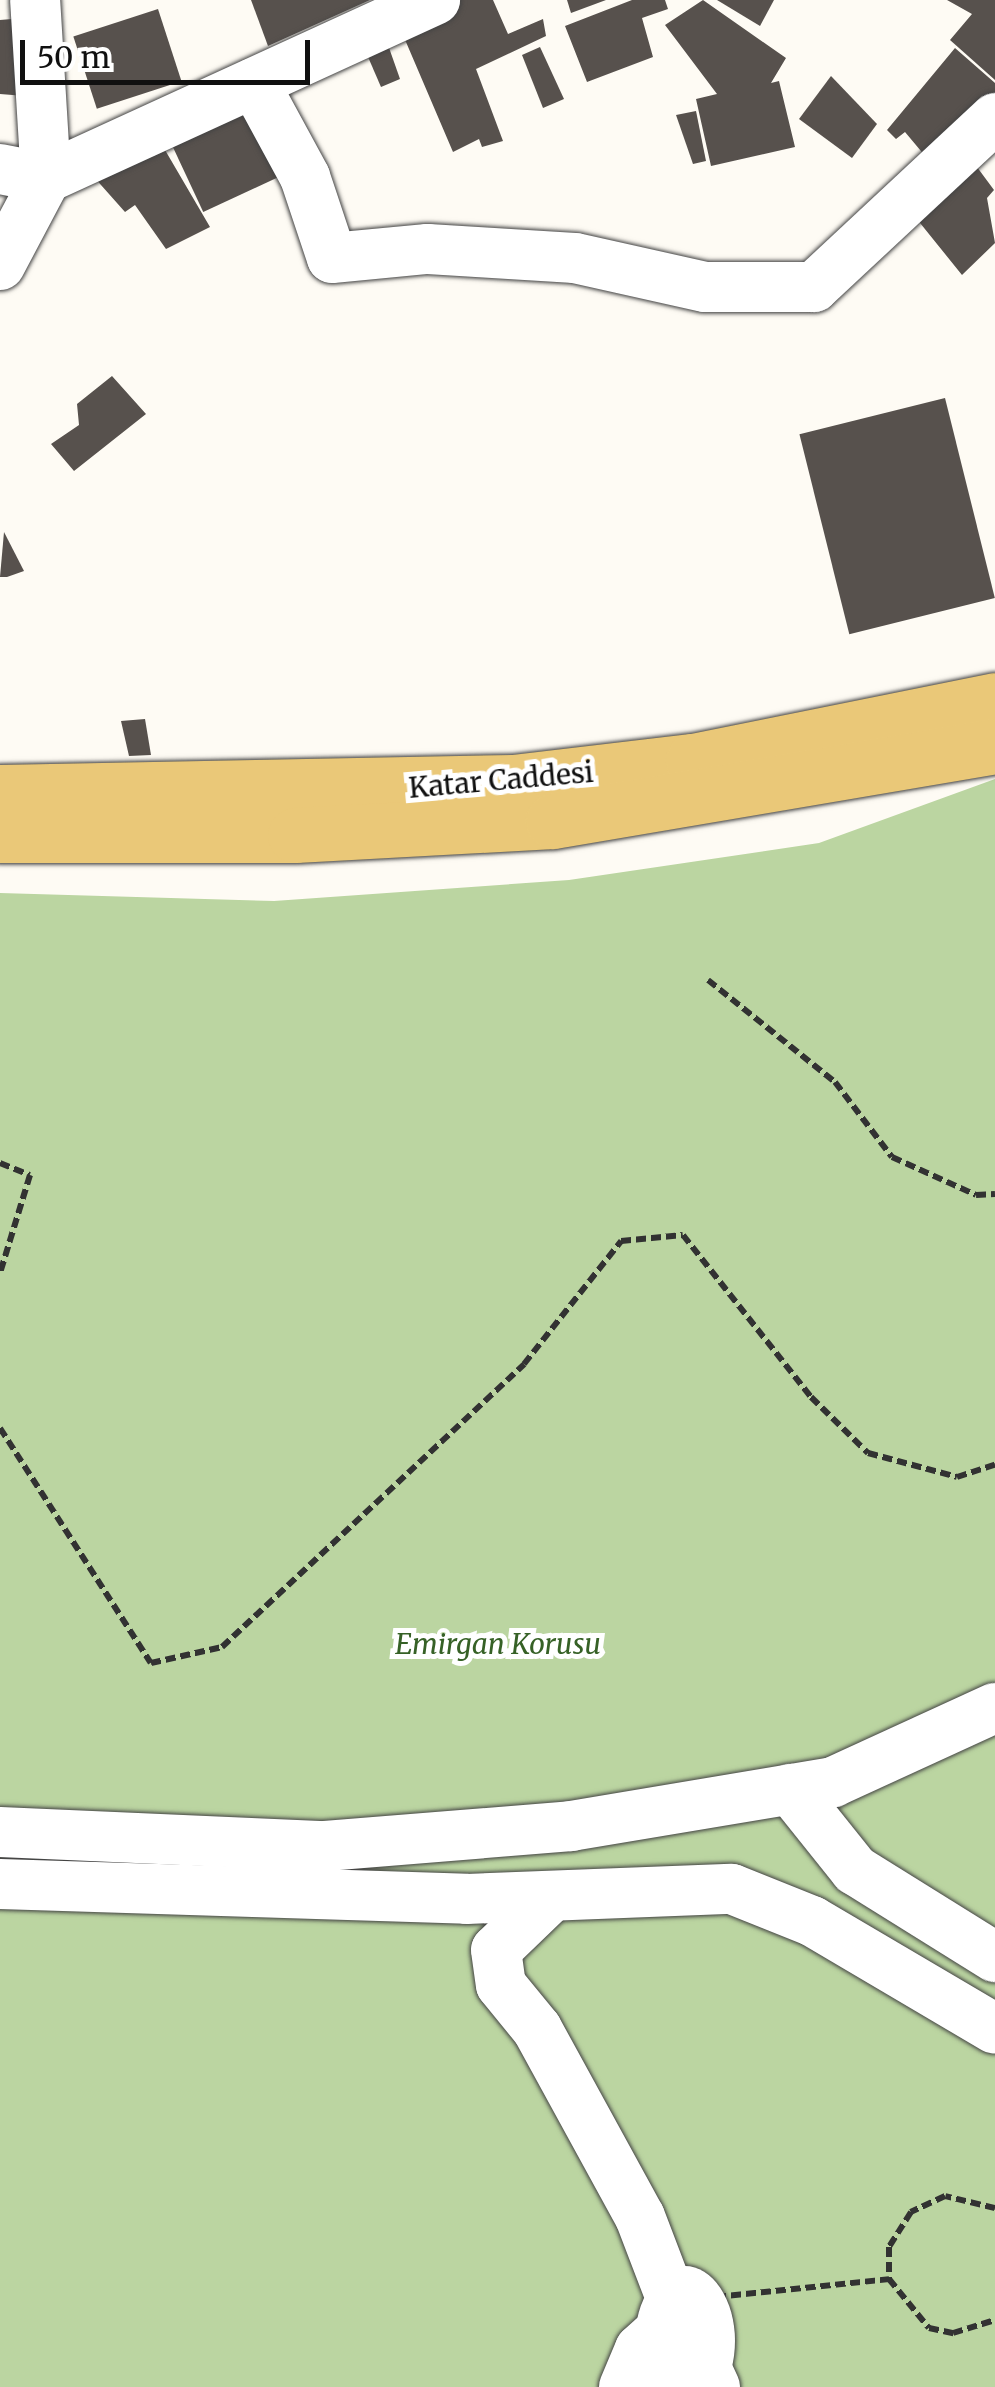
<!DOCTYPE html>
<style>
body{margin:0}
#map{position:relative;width:995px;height:2387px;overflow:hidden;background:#fefbf4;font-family:Merriweather,serif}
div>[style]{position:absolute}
.forest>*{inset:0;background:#bbd5a1}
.building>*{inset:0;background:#57514d;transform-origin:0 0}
.path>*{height:6px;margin-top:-3px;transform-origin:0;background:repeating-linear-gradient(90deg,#323232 0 10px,transparent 0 15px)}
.roads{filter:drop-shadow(0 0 2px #434343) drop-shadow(0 0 2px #434343)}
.minor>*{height:50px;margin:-25px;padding:0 25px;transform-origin:25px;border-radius:25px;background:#fff}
.minor>.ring{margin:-25px;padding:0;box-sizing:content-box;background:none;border:50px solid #fff;border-radius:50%}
.major>*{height:55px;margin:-27.5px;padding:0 27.5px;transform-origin:27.5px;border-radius:27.5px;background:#eac878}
span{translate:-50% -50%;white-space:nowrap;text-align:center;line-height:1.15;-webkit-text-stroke:10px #fff;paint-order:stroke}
.street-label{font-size:28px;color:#101010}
.park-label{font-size:28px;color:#366126;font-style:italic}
.scale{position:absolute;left:20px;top:40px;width:290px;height:45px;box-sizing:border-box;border:5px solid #101010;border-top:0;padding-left:12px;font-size:30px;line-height:35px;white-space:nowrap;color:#101010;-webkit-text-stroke:8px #fff;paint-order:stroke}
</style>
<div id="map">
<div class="forest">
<div style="clip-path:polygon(995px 779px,995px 2387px,0 2387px,0 893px,274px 901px,569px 880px,819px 843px)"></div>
</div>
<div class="building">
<div style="clip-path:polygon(251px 0,370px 0,268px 46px)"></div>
<div style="clip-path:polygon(452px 0,493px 0,508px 34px,543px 19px,546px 36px,476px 69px,503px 141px,482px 147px,479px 139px,453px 152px,400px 28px)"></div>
<div style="clip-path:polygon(567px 0,606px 0,571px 13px)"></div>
<div style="clip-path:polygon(632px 0,665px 0,668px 9px,642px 18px,653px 57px,587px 82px,565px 26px)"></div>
<div style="clip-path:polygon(703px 0,786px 58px,771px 83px,779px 81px,795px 147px,711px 166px,696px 99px,717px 94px,665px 25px)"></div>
<div style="clip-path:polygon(717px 0,774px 0,760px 26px)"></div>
<div style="clip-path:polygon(947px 0,995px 0,995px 80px,950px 40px,972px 14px)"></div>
<div style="left:158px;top:9px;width:76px;height:89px;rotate:72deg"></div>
<div style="clip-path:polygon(12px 19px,25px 96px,0 94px,0 20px)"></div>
<div style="clip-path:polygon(387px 42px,400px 79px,381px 87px,365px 50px)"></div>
<div style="clip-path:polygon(540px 47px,564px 99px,543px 108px,522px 55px)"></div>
<div style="clip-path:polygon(955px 48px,995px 83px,995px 107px,931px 163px,905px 132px,896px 139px,887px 130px)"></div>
<div style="clip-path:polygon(831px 76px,877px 124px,852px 158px,799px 119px)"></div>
<div style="left:253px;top:94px;width:86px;height:95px;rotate:65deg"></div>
<div style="clip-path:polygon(696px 111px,706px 161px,693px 164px,676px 115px)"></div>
<div style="clip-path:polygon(158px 138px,210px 227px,166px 249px,135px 205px,125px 212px,93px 176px)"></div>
<div style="clip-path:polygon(974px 163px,994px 190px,987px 198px,995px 243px,962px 275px,912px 213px)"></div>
<div style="clip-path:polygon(112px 376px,146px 414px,74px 471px,51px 444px,79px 425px,77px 404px)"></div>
<div style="left:945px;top:398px;width:206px;height:150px;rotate:76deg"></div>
<div style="clip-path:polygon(4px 532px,24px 571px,7px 577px,0 577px)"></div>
<div style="clip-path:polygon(145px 719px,151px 755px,129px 756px,121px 721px)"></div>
</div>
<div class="path">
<div style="left:708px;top:980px;width:163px;rotate:38.8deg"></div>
<div style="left:835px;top:1082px;width:94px;rotate:52.8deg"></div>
<div style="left:892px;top:1157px;width:92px;rotate:24.3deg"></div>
<div style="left:976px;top:1195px;width:19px;rotate:-3deg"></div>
<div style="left:0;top:1163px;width:32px;rotate:22deg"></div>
<div style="left:30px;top:1175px;width:102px;rotate:107deg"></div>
<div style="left:0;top:1428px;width:279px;rotate:57.3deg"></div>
<div style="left:151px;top:1663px;width:73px;rotate:-12.7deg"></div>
<div style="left:222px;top:1647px;width:414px;rotate:-43.1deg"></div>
<div style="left:524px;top:1364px;width:157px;rotate:-51.7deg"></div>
<div style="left:621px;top:1241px;width:62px;rotate:-5.5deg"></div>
<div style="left:683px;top:1235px;width:206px;rotate:51.7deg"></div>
<div style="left:811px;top:1397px;width:80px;rotate:44.5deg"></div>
<div style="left:868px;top:1453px;width:92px;rotate:15.1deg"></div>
<div style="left:957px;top:1477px;width:40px;rotate:-18deg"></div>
<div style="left:995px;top:2208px;width:51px;rotate:-166.5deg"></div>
<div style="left:945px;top:2196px;width:38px;rotate:155deg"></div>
<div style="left:911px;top:2212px;width:41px;rotate:122.2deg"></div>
<div style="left:889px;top:2247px;width:32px;rotate:90deg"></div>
<div style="left:889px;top:2279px;width:63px;rotate:50.8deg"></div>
<div style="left:929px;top:2328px;width:25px;rotate:12deg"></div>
<div style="left:953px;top:2333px;width:44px;rotate:-17.2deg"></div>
<div style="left:716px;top:2297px;width:174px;rotate:-5.9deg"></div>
</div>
<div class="roads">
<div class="minor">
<div style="left:254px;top:83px;width:107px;rotate:61.5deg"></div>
<div style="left:305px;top:177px;width:85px;rotate:71.6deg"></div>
<div style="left:332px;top:258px;width:96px;rotate:-5.4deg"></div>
<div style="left:428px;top:249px;width:147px;rotate:3.5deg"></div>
<div style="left:575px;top:258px;width:133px;rotate:12.6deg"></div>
<div style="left:705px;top:287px;width:109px"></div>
<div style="left:814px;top:287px;width:248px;rotate:-43deg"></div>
<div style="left:0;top:169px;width:47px;rotate:11.1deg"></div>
<div style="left:46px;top:178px;width:428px;rotate:-24.6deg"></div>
<div style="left:0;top:265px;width:98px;rotate:-62.1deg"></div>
<div style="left:46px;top:178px;width:178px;rotate:-93.5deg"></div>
<div style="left:790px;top:1789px;width:104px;rotate:51.3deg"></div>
<div style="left:855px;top:1870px;width:165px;rotate:31.9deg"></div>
<div style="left:0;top:1832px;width:325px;rotate:2.5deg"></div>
<div style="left:325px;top:1846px;width:247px;rotate:-4.6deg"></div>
<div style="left:571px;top:1826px;width:266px;rotate:-9.5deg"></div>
<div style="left:833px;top:1782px;width:178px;rotate:-24.6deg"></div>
<div style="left:0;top:1884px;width:467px;rotate:1.8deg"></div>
<div style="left:467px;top:1899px;width:265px;rotate:-2.2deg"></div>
<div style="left:732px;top:1889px;width:86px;rotate:21.8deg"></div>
<div style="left:812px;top:1921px;width:212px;rotate:30.5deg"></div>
<div style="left:551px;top:1897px;width:76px;rotate:136.1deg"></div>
<div style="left:496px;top:1950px;width:35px;rotate:82deg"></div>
<div style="left:501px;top:1985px;width:57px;rotate:50.7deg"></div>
<div style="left:537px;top:2029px;width:214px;rotate:61.3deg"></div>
<div style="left:640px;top:2217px;width:81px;rotate:69.1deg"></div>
<div class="ring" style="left:660px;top:2291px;width:-14px;height:-14px"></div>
<div style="left:687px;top:2326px;width:67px;rotate:65.3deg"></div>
<div style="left:624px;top:2387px;width:41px;rotate:-67.2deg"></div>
<div style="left:640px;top:2349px;width:38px;rotate:-42deg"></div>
</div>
<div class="major">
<div style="left:0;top:792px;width:513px;rotate:-1.12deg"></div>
<div style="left:513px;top:782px;width:181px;rotate:-6.7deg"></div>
<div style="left:693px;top:761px;width:308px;rotate:-11.4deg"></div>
<div style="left:0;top:835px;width:295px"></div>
<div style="left:295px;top:835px;width:258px;rotate:-3.1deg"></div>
<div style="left:553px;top:821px;width:448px;rotate:-9.6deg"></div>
</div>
</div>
<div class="street-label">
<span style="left:501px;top:780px;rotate:-5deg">Katar Caddesi</span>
</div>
<div class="park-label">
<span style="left:498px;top:1644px">Emirgan Korusu</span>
</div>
<div class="scale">50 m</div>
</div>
